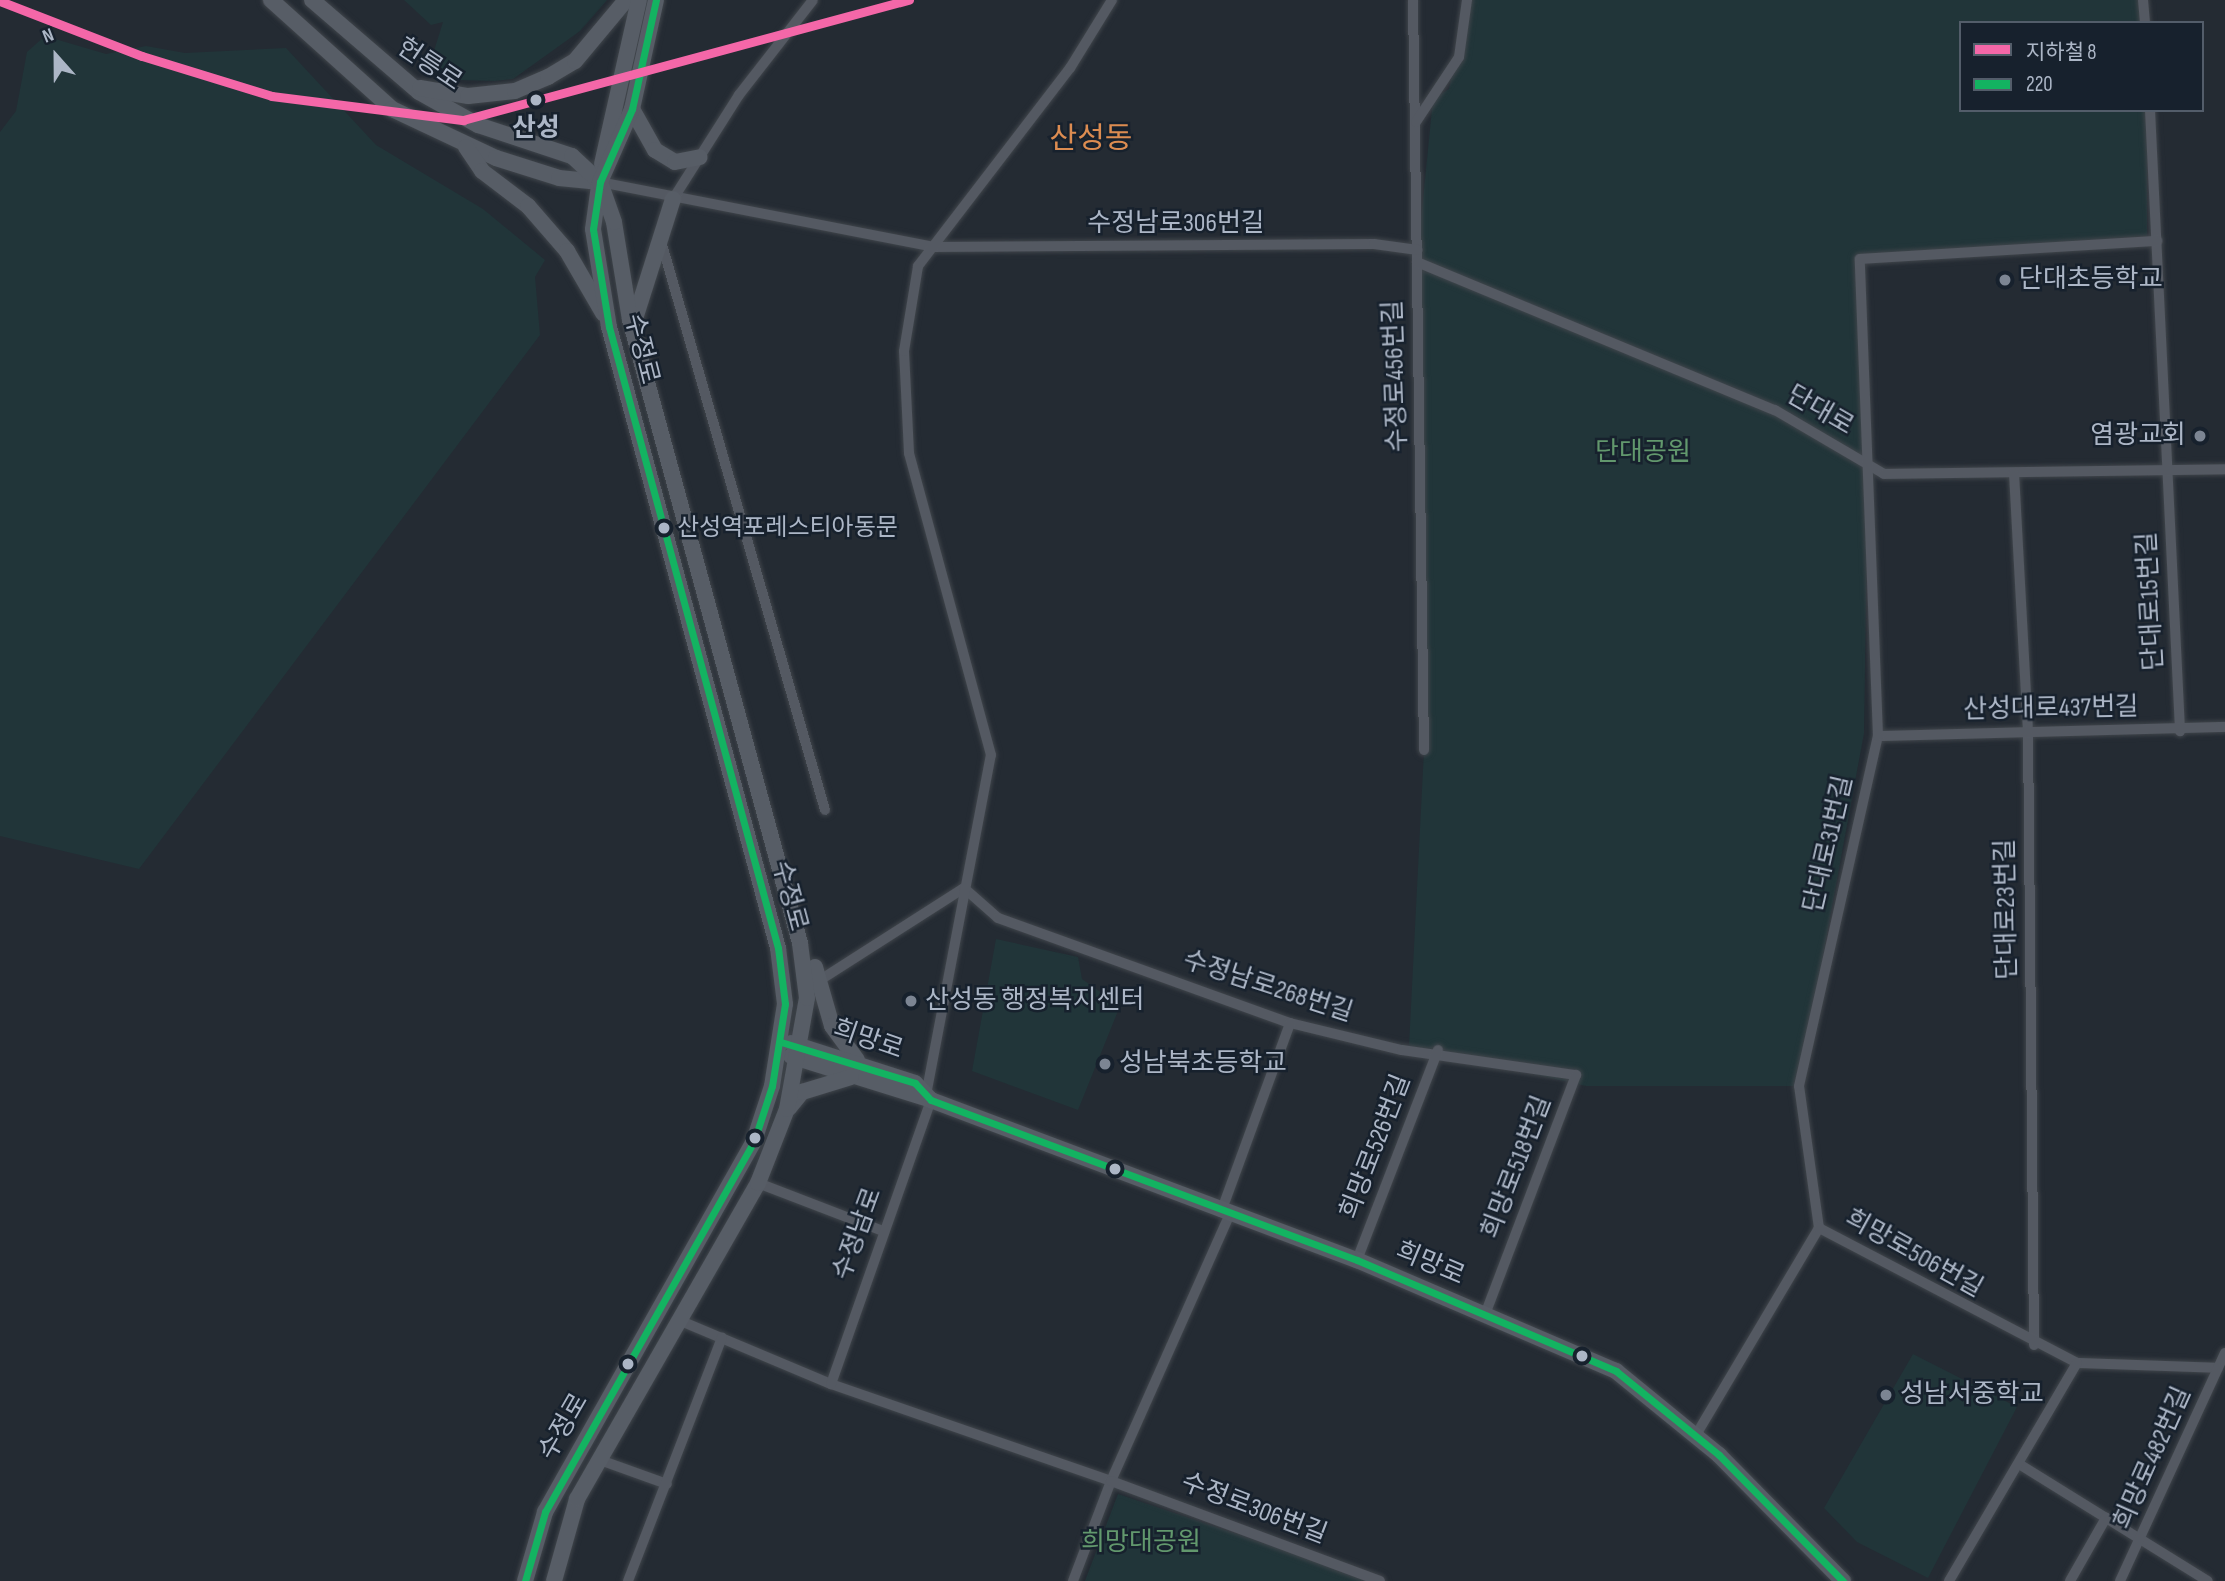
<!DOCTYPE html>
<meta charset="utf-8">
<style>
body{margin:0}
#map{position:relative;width:2225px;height:1581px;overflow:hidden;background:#242b33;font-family:"Sofia Sans Condensed","Noto Sans KR",sans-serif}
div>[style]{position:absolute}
.green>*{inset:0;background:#213539}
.roads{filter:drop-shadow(0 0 2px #40454b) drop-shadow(0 0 2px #40454b)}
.street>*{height:10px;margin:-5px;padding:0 5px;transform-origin:5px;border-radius:5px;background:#545962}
.secondary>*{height:16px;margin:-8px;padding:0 8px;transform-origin:8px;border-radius:8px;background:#575d66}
.bus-1>*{height:7px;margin:-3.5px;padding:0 3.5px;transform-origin:3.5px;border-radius:3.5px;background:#13b361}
.metro-1>*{height:9px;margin:-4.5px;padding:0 4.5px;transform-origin:4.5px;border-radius:4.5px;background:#f467a8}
.dots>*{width:19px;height:19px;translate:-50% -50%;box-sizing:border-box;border:4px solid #17212d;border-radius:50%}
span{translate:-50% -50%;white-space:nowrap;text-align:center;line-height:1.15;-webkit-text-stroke:5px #17212d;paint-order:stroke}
.bus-label{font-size:24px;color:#acb6c6}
.left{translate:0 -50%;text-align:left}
.street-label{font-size:26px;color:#acb6c6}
.stop-label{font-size:26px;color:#acb6c6;font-weight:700}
.poi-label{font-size:26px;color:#acb6c6}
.right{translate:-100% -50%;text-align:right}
.park-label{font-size:26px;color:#62986d}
.quarter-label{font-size:30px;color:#dc8c51}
.legend{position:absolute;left:1959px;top:21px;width:245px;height:91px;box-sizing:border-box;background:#17212d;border:2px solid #535d6a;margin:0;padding:9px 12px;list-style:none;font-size:21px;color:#acb6c6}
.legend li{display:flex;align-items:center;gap:14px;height:35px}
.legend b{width:35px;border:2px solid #535d6a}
.north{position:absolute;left:21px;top:21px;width:70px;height:70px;-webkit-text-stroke:5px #17212d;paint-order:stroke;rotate:339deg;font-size:19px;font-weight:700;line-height:28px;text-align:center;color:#acb6c6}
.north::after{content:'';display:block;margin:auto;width:24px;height:32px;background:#acb6c6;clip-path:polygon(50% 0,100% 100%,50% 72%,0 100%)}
</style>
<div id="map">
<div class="green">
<div style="clip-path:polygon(404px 0,607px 0,580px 31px,513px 79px,495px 81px,459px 80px,428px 70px,443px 22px,431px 25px)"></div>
<div style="clip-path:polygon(1467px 0,2143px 0,2144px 23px,1961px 23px,1961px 110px,2147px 110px,2147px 236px,1856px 255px,1868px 466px,1864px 733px,1799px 1086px,1586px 1086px,1409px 1046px,1424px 750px,1418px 250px,1433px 99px,1449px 89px)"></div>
<div style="clip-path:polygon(45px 36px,106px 54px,146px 46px,185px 53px,286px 48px,376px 145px,483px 209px,545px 260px,535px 277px,540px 335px,139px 869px,0 836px,0 132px,16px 111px,27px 52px)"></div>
<div style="clip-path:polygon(996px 939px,1078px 957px,1082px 979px,1120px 1006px,1078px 1110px,972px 1071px)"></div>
<div style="clip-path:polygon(1913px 1354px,2017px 1407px,1928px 1578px,1857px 1542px,1824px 1508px)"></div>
<div style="clip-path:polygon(1118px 1494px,1272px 1546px,1366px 1581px,1085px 1581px)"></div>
</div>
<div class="roads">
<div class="street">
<div style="left:1413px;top:0;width:750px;rotate:89.16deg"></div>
<div style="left:2143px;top:0;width:23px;rotate:85deg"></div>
<div style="left:2150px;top:110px;width:622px;rotate:87.23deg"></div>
<div style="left:1416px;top:122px;width:78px;rotate:-56.5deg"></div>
<div style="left:1459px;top:57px;width:58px;rotate:-82deg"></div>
<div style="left:600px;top:182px;width:339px;rotate:11deg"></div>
<div style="left:933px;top:247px;width:441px;rotate:-0.4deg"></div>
<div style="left:1374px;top:244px;width:44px;rotate:7.8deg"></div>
<div style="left:673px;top:199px;width:123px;rotate:-57.6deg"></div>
<div style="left:739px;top:95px;width:120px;rotate:-52.1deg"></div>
<div style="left:661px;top:241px;width:592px;rotate:73.92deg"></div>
<div style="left:1417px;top:262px;width:387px;rotate:22.5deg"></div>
<div style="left:1775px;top:410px;width:126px;rotate:30.4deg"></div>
<div style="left:1884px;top:474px;width:341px;rotate:-0.8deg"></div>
<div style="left:2014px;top:473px;width:257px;rotate:86.9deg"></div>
<div style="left:2028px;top:730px;width:615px;rotate:89.44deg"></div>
<div style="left:1878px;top:736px;width:347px;rotate:-1.5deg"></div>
<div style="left:817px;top:982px;width:174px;rotate:-32.6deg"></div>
<div style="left:964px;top:888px;width:45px;rotate:41.4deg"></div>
<div style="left:998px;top:918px;width:310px;rotate:19.8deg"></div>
<div style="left:1290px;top:1023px;width:115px;rotate:13.6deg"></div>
<div style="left:1402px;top:1050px;width:176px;rotate:8.2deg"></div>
<div style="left:1576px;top:1075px;width:256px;rotate:110.8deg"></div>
<div style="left:926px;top:1095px;width:346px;rotate:-79.2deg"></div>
<div style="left:991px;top:755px;width:313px;rotate:-105.2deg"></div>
<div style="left:909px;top:453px;width:102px;rotate:-92.8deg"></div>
<div style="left:904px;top:351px;width:86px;rotate:-80.6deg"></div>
<div style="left:918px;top:266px;width:250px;rotate:-52.5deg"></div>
<div style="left:1070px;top:68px;width:80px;rotate:-58.3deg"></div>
<div style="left:758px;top:1183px;width:134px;rotate:21deg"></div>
<div style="left:1221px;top:1212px;width:201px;rotate:-69.9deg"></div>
<div style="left:1819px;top:1228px;width:143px;rotate:-98deg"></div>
<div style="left:1799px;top:1086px;width:359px;rotate:-77.3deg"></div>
<div style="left:1878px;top:736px;width:477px;rotate:-92.2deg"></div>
<div style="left:1860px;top:259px;width:298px;rotate:-3.5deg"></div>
<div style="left:1357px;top:1260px;width:225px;rotate:-68.9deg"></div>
<div style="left:681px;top:1321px;width:163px;rotate:22.8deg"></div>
<div style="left:831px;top:1384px;width:296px;rotate:19.1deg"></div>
<div style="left:1111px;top:1481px;width:290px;rotate:-66deg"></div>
<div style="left:831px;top:1384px;width:301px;rotate:-70.6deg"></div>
<div style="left:1696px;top:1435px;width:241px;rotate:-59.3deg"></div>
<div style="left:1819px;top:1228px;width:291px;rotate:27.6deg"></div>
<div style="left:2077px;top:1363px;width:141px;rotate:2deg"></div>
<div style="left:600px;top:1460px;width:71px;rotate:19.7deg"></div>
<div style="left:2019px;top:1464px;width:222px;rotate:31.8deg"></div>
<div style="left:628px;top:1581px;width:261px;rotate:-68.9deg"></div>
<div style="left:1073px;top:1581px;width:107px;rotate:-69.2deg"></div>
<div style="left:1111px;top:1481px;width:287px;rotate:20.4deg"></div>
<div style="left:1949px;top:1581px;width:253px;rotate:-59.6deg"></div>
<div style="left:2070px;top:1581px;width:73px;rotate:-60.3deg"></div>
<div style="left:2120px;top:1581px;width:251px;rotate:-65.3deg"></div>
</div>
<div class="secondary">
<div style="left:271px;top:0;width:163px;rotate:42deg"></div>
<div style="left:392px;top:109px;width:115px;rotate:25.2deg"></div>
<div style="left:496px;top:158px;width:66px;rotate:17.6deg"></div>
<div style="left:559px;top:178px;width:41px;rotate:5.6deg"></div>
<div style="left:312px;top:0;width:141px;rotate:40.7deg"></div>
<div style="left:419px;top:92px;width:68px;rotate:29.2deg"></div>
<div style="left:478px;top:125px;width:99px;rotate:18.3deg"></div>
<div style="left:572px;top:156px;width:38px;rotate:43deg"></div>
<div style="left:420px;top:88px;width:49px;rotate:9.5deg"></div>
<div style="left:468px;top:96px;width:47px;rotate:-6.1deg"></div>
<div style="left:515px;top:91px;width:36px;rotate:-23deg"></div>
<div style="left:548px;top:77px;width:31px;rotate:-31deg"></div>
<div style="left:575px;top:61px;width:80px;rotate:-50.1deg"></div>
<div style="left:632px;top:109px;width:47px;rotate:60.7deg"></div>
<div style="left:655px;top:150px;width:23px;rotate:31deg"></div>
<div style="left:675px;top:162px;width:25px;rotate:-11deg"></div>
<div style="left:466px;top:147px;width:29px;rotate:56deg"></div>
<div style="left:482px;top:171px;width:58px;rotate:37.3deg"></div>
<div style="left:528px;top:206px;width:60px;rotate:49.1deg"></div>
<div style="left:567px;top:251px;width:72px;rotate:59.9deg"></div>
<div style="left:602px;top:164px;width:168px;rotate:-77.3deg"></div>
<div style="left:633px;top:325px;width:132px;rotate:-72.4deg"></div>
<div style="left:815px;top:967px;width:61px;rotate:73.9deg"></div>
<div style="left:832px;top:1026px;width:42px;rotate:53.7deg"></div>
<div style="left:791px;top:1043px;width:130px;rotate:17.9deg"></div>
<div style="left:915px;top:1083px;width:23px;rotate:47deg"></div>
<div style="left:791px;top:1056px;width:147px;rotate:17.4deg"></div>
<div style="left:931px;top:1100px;width:455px;rotate:20.6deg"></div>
<div style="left:1357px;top:1260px;width:282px;rotate:23.2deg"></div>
<div style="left:1616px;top:1371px;width:133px;rotate:39.2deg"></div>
<div style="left:1719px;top:1455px;width:177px;rotate:45.5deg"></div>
<div style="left:789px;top:1108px;width:21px;rotate:-51deg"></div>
<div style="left:802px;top:1092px;width:51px;rotate:-17deg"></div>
<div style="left:525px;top:1581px;width:72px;rotate:-73.8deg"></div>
<div style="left:545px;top:1512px;width:426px;rotate:-60.6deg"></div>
<div style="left:754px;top:1141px;width:58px;rotate:-71.9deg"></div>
<div style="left:772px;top:1086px;width:83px;rotate:-81deg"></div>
<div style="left:785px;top:1004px;width:56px;rotate:-97.1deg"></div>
<div style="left:778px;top:948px;width:644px;rotate:-105.22deg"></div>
<div style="left:609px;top:327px;width:99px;rotate:-99.3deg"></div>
<div style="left:593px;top:229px;width:43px;rotate:-82.1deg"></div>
<div style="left:554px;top:1581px;width:85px;rotate:-74.3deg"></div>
<div style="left:577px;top:1499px;width:364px;rotate:-60.2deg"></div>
<div style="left:758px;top:1183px;width:79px;rotate:-68.6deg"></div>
<div style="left:787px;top:1109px;width:113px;rotate:-79.8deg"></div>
<div style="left:807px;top:998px;width:55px;rotate:-97.3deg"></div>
<div style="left:800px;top:943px;width:646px;rotate:-105.26deg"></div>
<div style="left:630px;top:320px;width:99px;rotate:-99.3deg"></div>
<div style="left:614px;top:222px;width:42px;rotate:-109.3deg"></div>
<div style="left:600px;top:182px;width:80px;rotate:-66.3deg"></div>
<div style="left:632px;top:109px;width:112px;rotate:-77.6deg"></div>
</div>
</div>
<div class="bus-1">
<div style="left:781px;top:1042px;width:140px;rotate:17deg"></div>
<div style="left:915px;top:1083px;width:23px;rotate:47deg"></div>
<div style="left:931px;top:1100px;width:455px;rotate:20.6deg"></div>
<div style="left:1357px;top:1260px;width:282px;rotate:23.2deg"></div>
<div style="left:1616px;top:1371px;width:133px;rotate:39.2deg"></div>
<div style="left:1719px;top:1455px;width:177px;rotate:45.5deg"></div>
<div style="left:525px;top:1581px;width:72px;rotate:-73.8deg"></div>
<div style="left:545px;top:1512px;width:426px;rotate:-60.6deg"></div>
<div style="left:754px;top:1141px;width:58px;rotate:-71.9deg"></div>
<div style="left:772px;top:1086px;width:83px;rotate:-81deg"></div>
<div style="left:785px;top:1004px;width:56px;rotate:-97.1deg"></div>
<div style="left:778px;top:948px;width:644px;rotate:-105.22deg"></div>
<div style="left:609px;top:327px;width:99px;rotate:-99.3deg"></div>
<div style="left:593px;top:229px;width:48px;rotate:-81.5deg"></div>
<div style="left:600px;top:182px;width:80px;rotate:-66.3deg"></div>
<div style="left:632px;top:109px;width:112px;rotate:-77.6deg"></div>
</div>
<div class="metro-1">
<div style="left:0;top:1px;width:152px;rotate:21.2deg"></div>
<div style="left:142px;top:56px;width:136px;rotate:17.1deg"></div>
<div style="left:272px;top:96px;width:193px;rotate:7.2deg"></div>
<div style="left:463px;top:120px;width:462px;rotate:-15.1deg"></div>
</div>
<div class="dots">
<div style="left:536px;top:100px;background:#acb6c6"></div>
<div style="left:2005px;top:280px;background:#7c8593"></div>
<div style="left:2200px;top:436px;background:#7c8593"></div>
<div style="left:664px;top:528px;background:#acb6c6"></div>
<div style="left:911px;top:1001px;background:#7c8593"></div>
<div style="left:1105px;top:1064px;background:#7c8593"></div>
<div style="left:755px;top:1138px;background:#acb6c6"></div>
<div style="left:1115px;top:1169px;background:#acb6c6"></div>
<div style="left:1582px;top:1356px;background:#acb6c6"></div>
<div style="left:628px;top:1364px;background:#acb6c6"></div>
<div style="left:1886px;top:1395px;background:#7c8593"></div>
</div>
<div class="bus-label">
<span class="left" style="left:677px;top:528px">산성역포레스티아동문</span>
</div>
<div class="street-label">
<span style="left:429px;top:65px;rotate:34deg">헌릉로</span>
<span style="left:1176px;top:224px">수정남로306번길</span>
<span style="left:641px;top:349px;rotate:76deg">수정로</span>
<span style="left:1396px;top:376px;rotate:-92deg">수정로456번길</span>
<span style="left:1820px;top:411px;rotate:30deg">단대로</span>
<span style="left:2151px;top:601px;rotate:-93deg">단대로15번길</span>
<span style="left:2051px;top:709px;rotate:-1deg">산성대로437번길</span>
<span style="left:1829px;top:844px;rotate:-77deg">단대로31번길</span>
<span style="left:789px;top:896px;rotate:75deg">수정로</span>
<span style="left:2007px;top:909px;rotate:-91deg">단대로23번길</span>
<span style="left:1268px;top:987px;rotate:18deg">수정남로268번길</span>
<span style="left:868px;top:1040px;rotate:19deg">희망로</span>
<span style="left:1376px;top:1147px;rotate:-69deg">희망로526번길</span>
<span style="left:1517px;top:1167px;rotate:-69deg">희망로518번길</span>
<span style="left:858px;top:1234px;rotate:-70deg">수정남로</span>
<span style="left:1914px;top:1254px;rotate:29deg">희망로506번길</span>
<span style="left:1430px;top:1264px;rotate:23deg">희망로</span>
<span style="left:564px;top:1427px;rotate:-60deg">수정로</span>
<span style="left:2153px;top:1458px;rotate:-66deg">희망로482번길</span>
<span style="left:1254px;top:1509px;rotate:21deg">수정로306번길</span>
</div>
<div class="stop-label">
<span style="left:536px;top:129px">산성</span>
</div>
<div class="poi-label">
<span class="left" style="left:2019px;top:280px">단대초등학교</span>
<span class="right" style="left:2186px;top:436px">염광교회</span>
<span class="left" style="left:925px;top:1001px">산성동 행정복지센터</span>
<span class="left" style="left:1119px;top:1064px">성남북초등학교</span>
<span class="left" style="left:1900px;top:1395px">성남서중학교</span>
</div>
<div class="park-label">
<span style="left:1643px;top:453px">단대공원</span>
<span style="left:1141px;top:1543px">희망대공원</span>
</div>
<div class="quarter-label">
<span style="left:1091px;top:139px">산성동</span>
</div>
<ul class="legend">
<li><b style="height:9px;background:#f467a8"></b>지하철 8</li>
<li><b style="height:9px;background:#13b361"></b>220</li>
</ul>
<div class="north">N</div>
</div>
